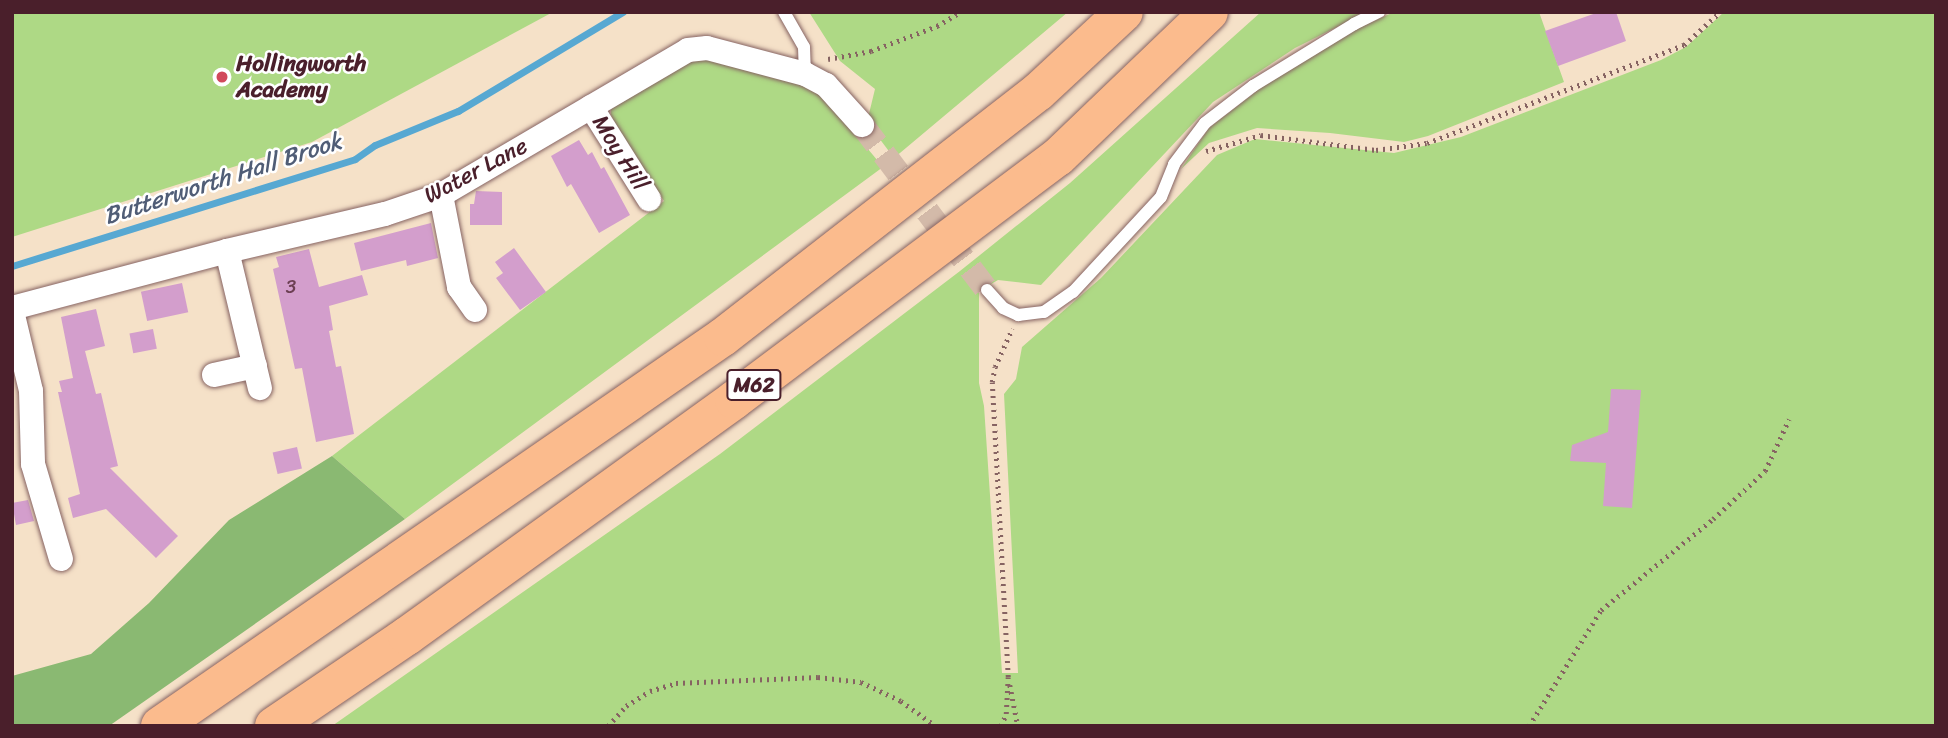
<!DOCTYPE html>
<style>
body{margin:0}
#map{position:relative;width:1948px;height:738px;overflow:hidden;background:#f5e1c8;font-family:Sriracha,sans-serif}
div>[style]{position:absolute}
.green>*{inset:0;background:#aed985}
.forest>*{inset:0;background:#8ab972}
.stream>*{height:7px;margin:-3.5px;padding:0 3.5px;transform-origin:3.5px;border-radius:3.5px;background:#57a8d2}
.building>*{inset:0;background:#d39ecc;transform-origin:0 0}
.minor-tunnel>*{height:24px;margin-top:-12px;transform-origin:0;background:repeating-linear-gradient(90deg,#d3baa9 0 24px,transparent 0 36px)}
.path>*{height:4.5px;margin-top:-2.25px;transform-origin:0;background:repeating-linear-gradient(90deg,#866362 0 2px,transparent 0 7px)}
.roads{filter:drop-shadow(0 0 2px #866362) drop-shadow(0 0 2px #866362)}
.service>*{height:12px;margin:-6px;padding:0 6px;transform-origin:6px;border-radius:6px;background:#fff}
.minor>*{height:24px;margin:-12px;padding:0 12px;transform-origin:12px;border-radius:12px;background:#fff}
.motorway>*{height:38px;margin:-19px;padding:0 19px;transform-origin:19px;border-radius:19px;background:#fbbb8d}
.dots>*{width:19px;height:19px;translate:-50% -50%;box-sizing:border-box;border:4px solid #fff;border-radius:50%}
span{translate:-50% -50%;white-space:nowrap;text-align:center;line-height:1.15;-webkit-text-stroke:5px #fff;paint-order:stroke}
.number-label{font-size:19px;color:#6c3f53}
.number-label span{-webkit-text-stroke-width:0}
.shield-label span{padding:2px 5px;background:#fff;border:2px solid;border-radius:5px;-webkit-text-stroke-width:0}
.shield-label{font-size:21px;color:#4a1f2b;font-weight:700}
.poi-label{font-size:23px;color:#4a1f2b;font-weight:700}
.left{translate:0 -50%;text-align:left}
.street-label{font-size:23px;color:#4a1f2b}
.water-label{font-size:24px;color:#505d76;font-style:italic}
.frame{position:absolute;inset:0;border:14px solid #4a1f2b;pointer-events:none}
</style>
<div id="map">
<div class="green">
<div style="clip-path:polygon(12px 12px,553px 12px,312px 142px,12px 237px)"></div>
<div style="clip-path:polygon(809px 12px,1068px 12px,894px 158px,867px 122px,875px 89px,840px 61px)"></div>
<div style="clip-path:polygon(1261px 12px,1367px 12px,1295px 48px,1213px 102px,1041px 285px,998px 280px,979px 291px,979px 383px,984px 406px,1002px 673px,1018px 673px,1004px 394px,1016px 379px,1022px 347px,1101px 278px,1217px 155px,1255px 139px,1394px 153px,1461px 137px,1661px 60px,1686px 47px,1724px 12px,1936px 12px,1936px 726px,332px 726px,720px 454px,960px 271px,1070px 183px)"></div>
<div style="clip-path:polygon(1394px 12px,1539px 12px,1564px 82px,1428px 136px,1404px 142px,1330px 133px,1257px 128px,1209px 143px,1181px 169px,1209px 128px,1262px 87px,1339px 37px)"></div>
<div style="clip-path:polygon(700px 55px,816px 87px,883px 167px,405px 519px,332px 456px,664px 201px,623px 139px,611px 115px,611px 109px)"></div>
</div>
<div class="forest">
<div style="clip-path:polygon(332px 456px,405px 519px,109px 726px,12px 726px,12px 676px,91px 654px,149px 603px,229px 520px)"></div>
</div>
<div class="stream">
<div style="left:12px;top:266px;width:359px;rotate:-17.3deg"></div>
<div style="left:355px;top:159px;width:24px;rotate:-35deg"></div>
<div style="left:375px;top:145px;width:90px;rotate:-22.3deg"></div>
<div style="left:458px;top:111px;width:192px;rotate:-31deg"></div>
</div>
<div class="building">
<div style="clip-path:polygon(1599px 12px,1616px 12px,1626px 41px,1558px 66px,1545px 31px)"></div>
<div style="clip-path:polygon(579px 140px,588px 155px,592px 152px,601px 169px,604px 167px,630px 215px,599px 233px,571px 184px,567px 187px,551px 156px)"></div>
<div style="clip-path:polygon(476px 191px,502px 192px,502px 225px,470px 225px,470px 204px,474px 204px)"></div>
<div style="clip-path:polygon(431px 223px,438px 258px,407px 266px,406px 260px,361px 271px,354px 243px)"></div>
<div style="clip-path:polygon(514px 248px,546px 292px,520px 310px,496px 278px,503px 273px,495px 262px)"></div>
<div style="clip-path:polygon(309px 249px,319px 287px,362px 275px,368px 295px,329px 306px,333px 330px,329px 331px,336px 367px,341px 366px,354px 434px,316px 442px,302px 368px,295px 369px,273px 269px,279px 267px,276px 257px)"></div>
<div style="left:182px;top:283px;width:30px;height:42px;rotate:78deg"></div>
<div style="clip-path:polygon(96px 309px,105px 346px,85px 351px,96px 394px,101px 393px,118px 466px,110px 468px,178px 536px,156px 558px,106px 509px,73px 518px,68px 498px,80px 494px,58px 392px,62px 392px,59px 381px,73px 378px,61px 317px)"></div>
<div style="left:153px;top:329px;width:20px;height:24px;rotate:79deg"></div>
<div style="clip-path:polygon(1611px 389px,1641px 390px,1632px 508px,1603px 506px,1606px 463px,1570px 461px,1572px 445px,1608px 432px)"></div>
<div style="left:297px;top:447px;width:22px;height:25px;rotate:77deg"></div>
<div style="clip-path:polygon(28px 500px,34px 521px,16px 525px,12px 503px)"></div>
</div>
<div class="minor-tunnel">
<div style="left:862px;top:125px;width:207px;rotate:52.9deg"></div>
</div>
<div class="path">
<div style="left:828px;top:59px;width:44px;rotate:-10.5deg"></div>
<div style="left:871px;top:51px;width:71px;rotate:-20.7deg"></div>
<div style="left:937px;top:26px;width:27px;rotate:-31deg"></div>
<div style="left:1206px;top:151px;width:57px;rotate:-16.2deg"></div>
<div style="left:1261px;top:135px;width:116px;rotate:7.4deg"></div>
<div style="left:1376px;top:150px;width:51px;rotate:-7.8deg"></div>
<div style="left:1427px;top:143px;width:275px;rotate:-20.9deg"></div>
<div style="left:1684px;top:45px;width:49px;rotate:-42.5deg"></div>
<div style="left:1010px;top:685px;width:42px;rotate:79deg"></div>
<div style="left:608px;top:726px;width:27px;rotate:-48deg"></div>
<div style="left:626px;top:706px;width:28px;rotate:-32deg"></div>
<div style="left:650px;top:691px;width:27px;rotate:-17deg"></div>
<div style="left:676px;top:683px;width:142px;rotate:-2.4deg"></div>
<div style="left:818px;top:677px;width:43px;rotate:6.6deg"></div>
<div style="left:861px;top:682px;width:44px;rotate:25.4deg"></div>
<div style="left:901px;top:701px;width:43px;rotate:35.5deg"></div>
<div style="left:1001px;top:726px;width:13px;rotate:-67deg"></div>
<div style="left:1006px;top:714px;width:37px;rotate:-87deg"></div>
<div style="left:1008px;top:677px;width:295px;rotate:-93.1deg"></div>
<div style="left:992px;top:382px;width:15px;rotate:-79deg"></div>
<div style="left:995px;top:367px;width:42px;rotate:-65.9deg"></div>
<div style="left:1529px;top:726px;width:137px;rotate:-58.2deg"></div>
<div style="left:1601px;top:610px;width:144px;rotate:-39.1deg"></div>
<div style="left:1713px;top:519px;width:71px;rotate:-42.7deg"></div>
<div style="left:1765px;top:471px;width:57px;rotate:-65.2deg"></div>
</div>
<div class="roads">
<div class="service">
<div style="left:784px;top:12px;width:40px;rotate:60.3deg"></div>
<div style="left:804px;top:47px;width:27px;rotate:88deg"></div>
<div style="left:987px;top:290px;width:24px;rotate:48deg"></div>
<div style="left:1003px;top:308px;width:17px;rotate:25deg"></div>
<div style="left:1018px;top:315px;width:26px;rotate:-7deg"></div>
<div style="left:1044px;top:312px;width:35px;rotate:-35deg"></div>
<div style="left:1073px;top:292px;width:129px;rotate:-47.2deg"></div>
<div style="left:1161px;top:197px;width:35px;rotate:-68deg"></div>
<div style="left:1174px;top:164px;width:51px;rotate:-52.9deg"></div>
<div style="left:1205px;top:123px;width:61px;rotate:-37.6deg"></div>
<div style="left:1253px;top:86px;width:119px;rotate:-31.5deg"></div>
<div style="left:1354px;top:24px;width:28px;rotate:-26deg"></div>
</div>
<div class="minor">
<div style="left:591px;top:107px;width:109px;rotate:57.8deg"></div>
<div style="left:441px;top:195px;width:94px;rotate:78.9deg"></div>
<div style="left:459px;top:287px;width:28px;rotate:55deg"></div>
<div style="left:227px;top:251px;width:141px;rotate:76.5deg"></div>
<div style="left:12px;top:308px;width:222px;rotate:-14.8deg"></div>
<div style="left:227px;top:251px;width:162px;rotate:-13.2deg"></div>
<div style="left:385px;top:214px;width:59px;rotate:-18.7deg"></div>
<div style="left:441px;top:195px;width:286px;rotate:-30.4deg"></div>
<div style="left:688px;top:50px;width:19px;rotate:-6deg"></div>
<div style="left:707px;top:48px;width:101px;rotate:14.9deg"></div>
<div style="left:805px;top:74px;width:24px;rotate:28deg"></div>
<div style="left:826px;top:85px;width:54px;rotate:48deg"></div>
<div style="left:12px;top:311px;width:82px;rotate:76.6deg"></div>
<div style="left:31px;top:391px;width:73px;rotate:88.4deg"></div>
<div style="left:33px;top:464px;width:99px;rotate:73.6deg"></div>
<div style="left:214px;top:375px;width:42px;rotate:-12.4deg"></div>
</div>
<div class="motorway">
<div style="left:160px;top:726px;width:684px;rotate:-34.64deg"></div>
<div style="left:723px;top:337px;width:399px;rotate:-37.9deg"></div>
<div style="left:1038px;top:92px;width:117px;rotate:-42.9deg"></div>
<div style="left:274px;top:726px;width:161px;rotate:-34.1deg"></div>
<div style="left:407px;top:636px;width:403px;rotate:-35.8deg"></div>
<div style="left:734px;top:400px;width:405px;rotate:-36.9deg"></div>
<div style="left:1058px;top:157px;width:209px;rotate:-43.8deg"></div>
</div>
</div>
<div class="dots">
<div style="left:222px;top:77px;background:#d1495b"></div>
</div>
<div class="number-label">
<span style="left:291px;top:287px">3</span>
</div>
<div class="shield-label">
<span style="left:754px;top:385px">M62</span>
</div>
<div class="poi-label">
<span class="left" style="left:236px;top:77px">Hollingworth<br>Academy</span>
</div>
<div class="street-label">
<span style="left:620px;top:153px;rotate:58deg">Moy Hill</span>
<span style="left:476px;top:171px;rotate:-28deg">Water Lane</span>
</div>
<div class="water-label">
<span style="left:223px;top:179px;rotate:-18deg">Butterworth Hall Brook</span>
</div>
<div class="frame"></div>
</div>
